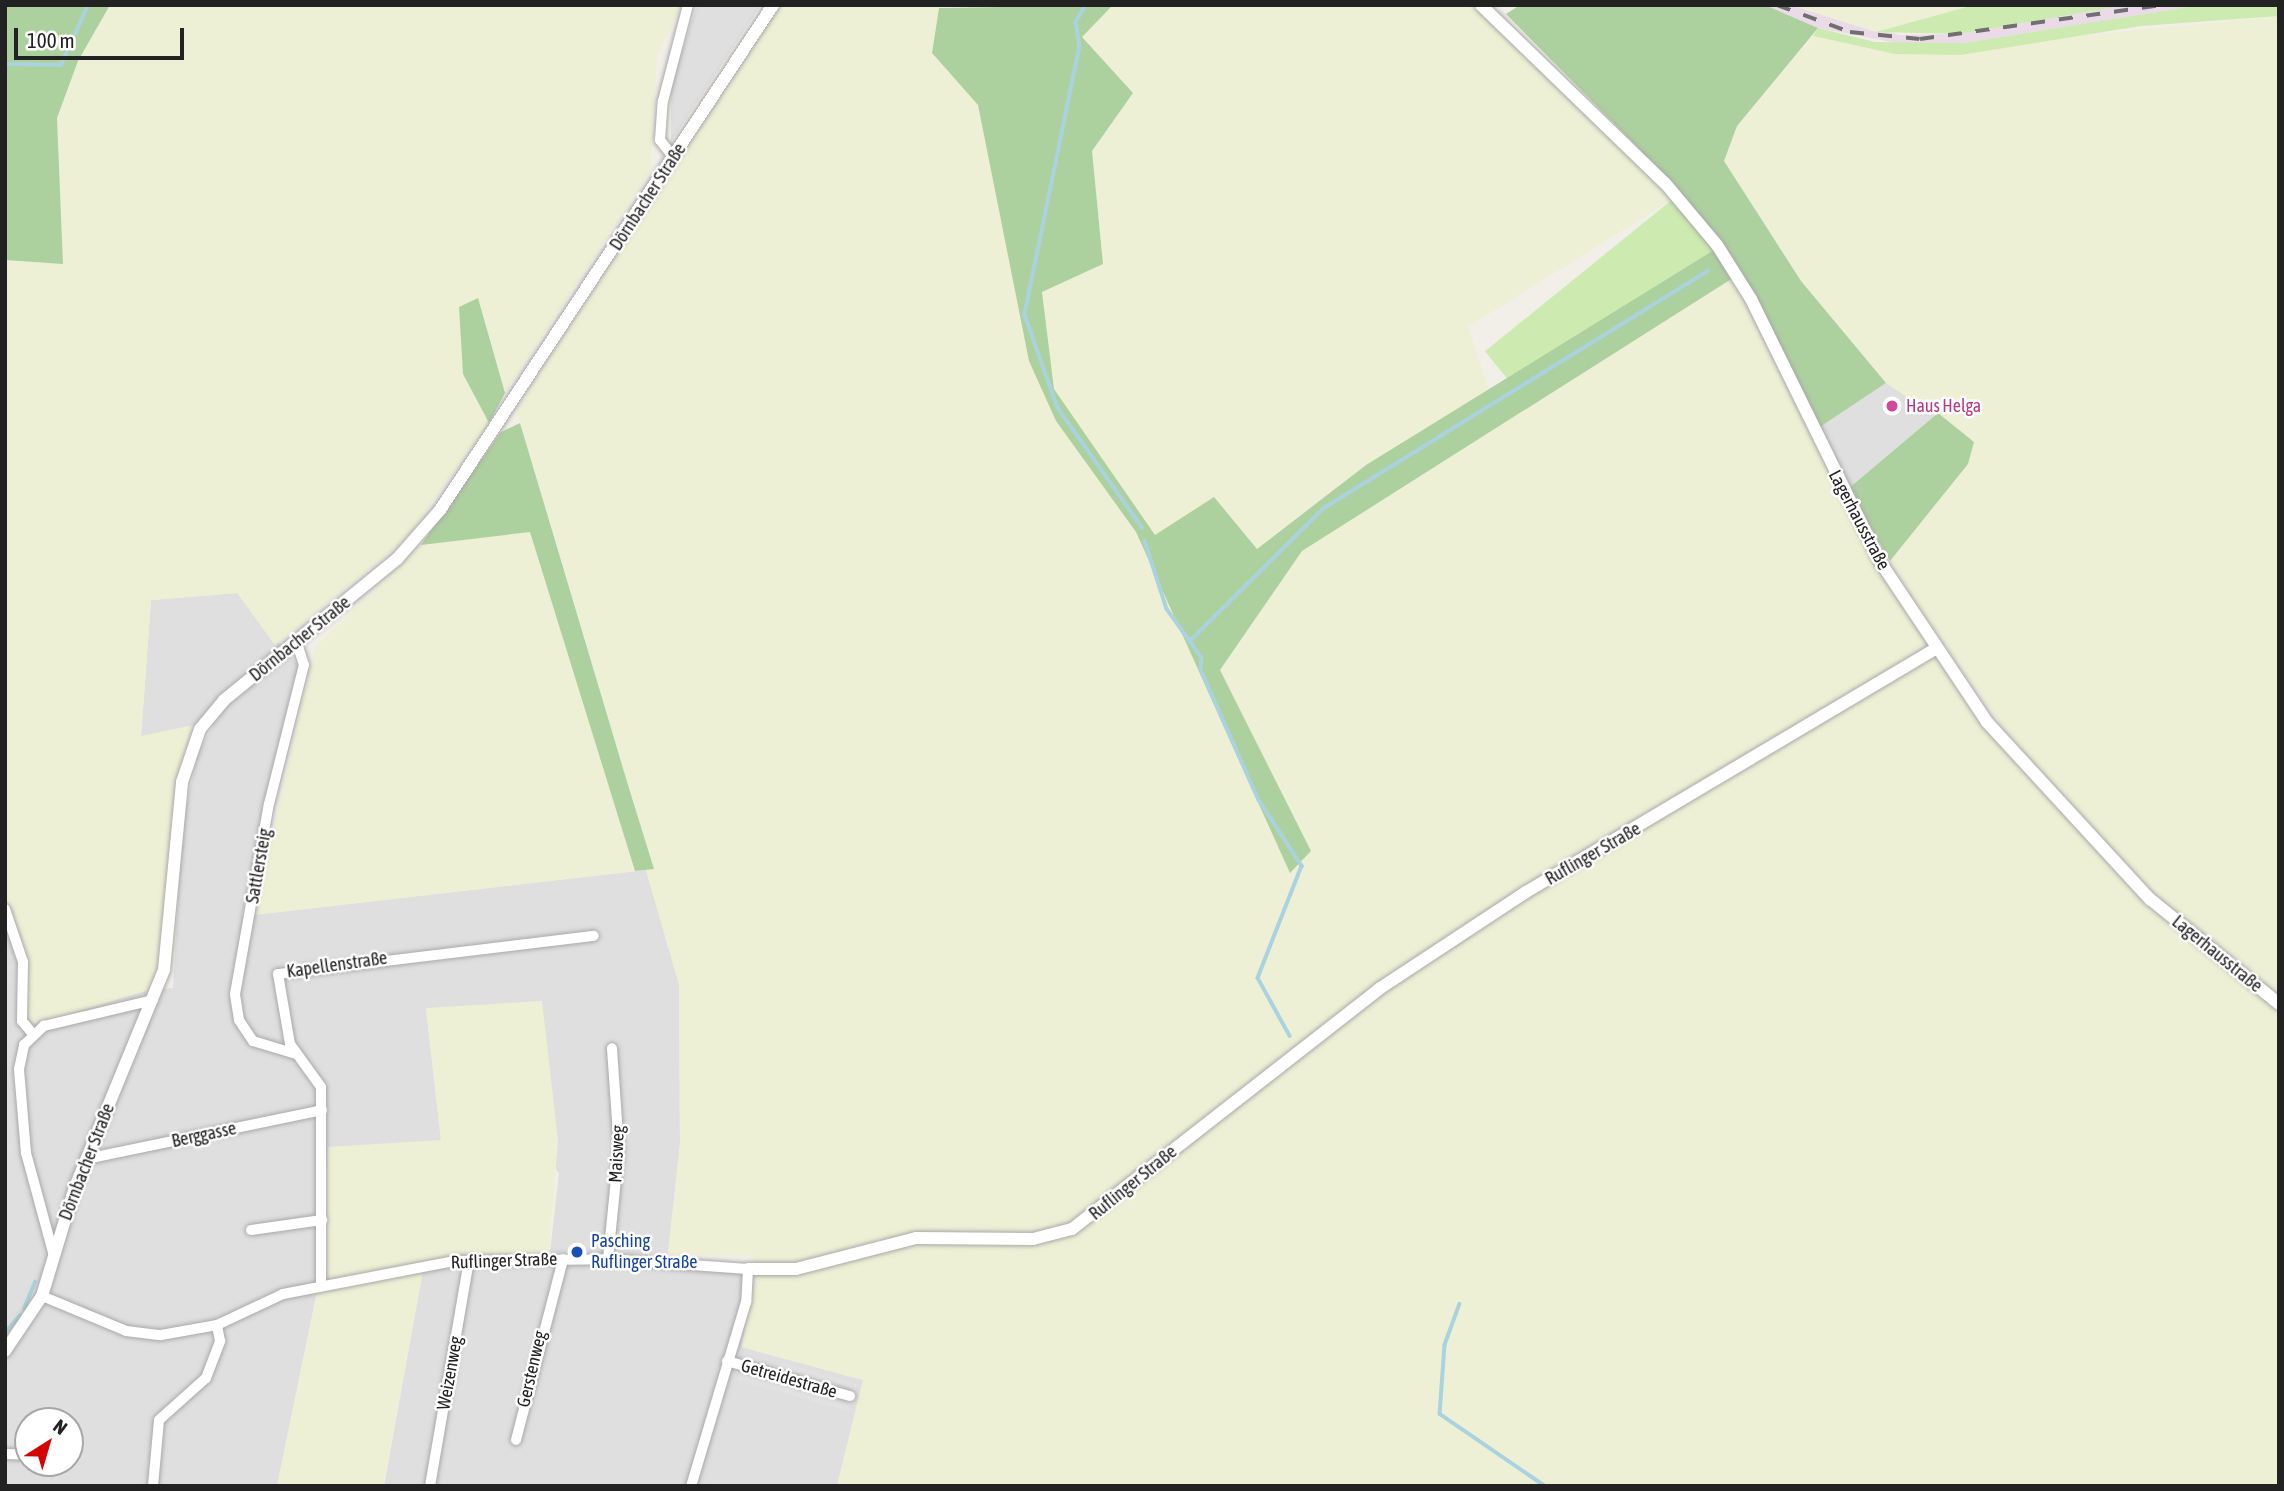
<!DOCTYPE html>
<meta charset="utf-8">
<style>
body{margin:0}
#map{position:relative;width:2284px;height:1491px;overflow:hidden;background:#f2efe9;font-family:"Asap Condensed",sans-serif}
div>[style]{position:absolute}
.residential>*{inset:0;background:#e0dfdf}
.industrial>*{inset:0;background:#ebdbe8}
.farmland>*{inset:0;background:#eef0d5}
.grass>*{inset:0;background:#cdebb0;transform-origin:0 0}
.forest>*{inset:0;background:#add19e}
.parking>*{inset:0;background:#e2e2e2;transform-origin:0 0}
.stream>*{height:3.5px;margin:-1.75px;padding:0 1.75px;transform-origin:1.75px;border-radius:1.75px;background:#aad3df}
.roads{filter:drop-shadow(0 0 2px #a9a9a9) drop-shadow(0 0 2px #a9a9a9)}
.minor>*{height:10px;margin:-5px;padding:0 5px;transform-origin:5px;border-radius:5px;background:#fff}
.tertiary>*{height:12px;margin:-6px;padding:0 6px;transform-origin:6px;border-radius:6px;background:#fff}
.rail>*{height:3.5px;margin-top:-1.75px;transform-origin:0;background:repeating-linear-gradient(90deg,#707070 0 14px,transparent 0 28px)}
.dots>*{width:19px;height:19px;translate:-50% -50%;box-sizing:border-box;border:4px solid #fff;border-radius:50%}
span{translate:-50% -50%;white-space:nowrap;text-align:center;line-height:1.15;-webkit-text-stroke:5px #fff;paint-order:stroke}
.street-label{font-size:18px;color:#222}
.hotel-label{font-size:18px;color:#b23c85}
.left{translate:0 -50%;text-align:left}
.transit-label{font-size:18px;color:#164399}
.frame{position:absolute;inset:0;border:7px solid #222;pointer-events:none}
.north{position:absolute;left:14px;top:1407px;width:70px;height:70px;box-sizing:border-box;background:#fff;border:2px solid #a7a7a7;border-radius:50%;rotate:37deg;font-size:19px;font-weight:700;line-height:28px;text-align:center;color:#222}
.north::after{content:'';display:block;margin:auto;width:24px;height:32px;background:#d40000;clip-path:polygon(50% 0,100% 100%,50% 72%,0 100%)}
.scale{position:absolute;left:14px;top:28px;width:170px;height:32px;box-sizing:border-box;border:4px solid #222;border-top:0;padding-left:9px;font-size:21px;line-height:24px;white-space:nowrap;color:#222;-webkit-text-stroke:5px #fff;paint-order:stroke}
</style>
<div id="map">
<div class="residential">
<div style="clip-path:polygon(697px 5px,761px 5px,671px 142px,671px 85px)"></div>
<div style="clip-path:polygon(1886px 383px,1938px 413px,1849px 488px,1820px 427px)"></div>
<div style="clip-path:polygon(evenodd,237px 593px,302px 670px,265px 800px,242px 916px,646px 870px,679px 984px,680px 1144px,668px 1254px,550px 1252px,559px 1173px,426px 1008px,441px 1140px,316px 1297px,277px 1486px,5px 1486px,5px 896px,26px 962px,149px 990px,173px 988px,182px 829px,197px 756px,214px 724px,141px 737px,151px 600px,237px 593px,28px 1421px,70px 1421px,70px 1463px,28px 1463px,28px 1421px)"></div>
<div style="clip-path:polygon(548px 1262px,738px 1272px,754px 1279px,742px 1347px,863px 1380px,837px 1486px,384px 1486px,423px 1270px)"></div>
</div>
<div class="industrial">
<div style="clip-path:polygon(1765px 5px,1790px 5px,1900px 35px,1960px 34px,2128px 5px,2202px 5px,1964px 43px,1902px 44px,1818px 28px)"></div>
</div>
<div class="farmland">
<div style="clip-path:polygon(110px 5px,682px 5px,657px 56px,651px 170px,505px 393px,478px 298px,463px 374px,489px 423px,405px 540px,275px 645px,237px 593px,151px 600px,141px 736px,194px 725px,176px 781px,164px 949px,149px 990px,34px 1024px,27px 1017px,26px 962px,5px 896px,5px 260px,63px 264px,57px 118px,78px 61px)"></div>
<div style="clip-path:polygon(780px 5px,953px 5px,939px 8px,932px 53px,978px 105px,1056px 421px,1136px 532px,1311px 850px,1220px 670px,1302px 551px,1733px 278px,1882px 574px,2000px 745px,2164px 920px,2279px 1011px,2279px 1486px,837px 1486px,863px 1380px,742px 1347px,757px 1268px,753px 1256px,668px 1254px,680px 1144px,679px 984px,646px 870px,653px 868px,516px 409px)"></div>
<div style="clip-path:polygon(1113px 5px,1474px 5px,1673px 199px,1468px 327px,1489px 389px,1366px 465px,1256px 549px,1155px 535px,1054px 389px,1042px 292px,1103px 264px,1092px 151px,1133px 93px,1081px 37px)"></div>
<div style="clip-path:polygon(1790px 5px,1974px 5px,1876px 32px)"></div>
<div style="clip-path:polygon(2279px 16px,2279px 998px,2173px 912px,2090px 828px,2012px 740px,1911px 598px,1890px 561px,1968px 464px,1974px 442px,1886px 383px,1801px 281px,1724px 161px,1737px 126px,1813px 36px,1895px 54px)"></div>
<div style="clip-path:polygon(530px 531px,635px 871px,254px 915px,315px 647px,421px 545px)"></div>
<div style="clip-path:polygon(542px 1001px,558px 1141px,548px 1262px,423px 1270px,383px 1486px,277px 1486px,316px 1297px,328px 1147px,441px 1140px,426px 1008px)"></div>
</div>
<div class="grass">
<div style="clip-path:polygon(1974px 5px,2128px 5px,1960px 34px,1876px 32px)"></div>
<div style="clip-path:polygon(2201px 5px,2279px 5px,2279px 16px,2141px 26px,1960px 55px,1895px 54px,1813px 36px,1818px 28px,1875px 42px,1964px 43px)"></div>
<div style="left:1673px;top:199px;width:65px;height:242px;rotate:51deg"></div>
</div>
<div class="forest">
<div style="clip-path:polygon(5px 5px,110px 5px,78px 61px,57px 118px,63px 264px,5px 260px)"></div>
<div style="clip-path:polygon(1113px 5px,1082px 37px,1133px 93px,1092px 151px,1103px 264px,1042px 292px,1054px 389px,1155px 535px,1214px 497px,1257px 549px,1366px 465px,1714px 250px,1733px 278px,1302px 551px,1220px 670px,1311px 851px,1290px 873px,1136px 532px,1056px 421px,1029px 361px,978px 105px,932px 53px,939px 8px)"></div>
<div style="clip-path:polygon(1520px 5px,1765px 5px,1818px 28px,1737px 126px,1724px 161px,1801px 281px,1886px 383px,1820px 427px,1727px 249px,1675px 185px,1506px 14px)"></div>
<div style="clip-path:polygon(478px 298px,505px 393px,489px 423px,463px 374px,459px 307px)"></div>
<div style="clip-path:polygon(1938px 413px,1974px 442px,1968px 464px,1890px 561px,1849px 488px)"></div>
<div style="clip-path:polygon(520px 423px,628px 785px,654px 869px,635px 871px,530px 532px,421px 545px,501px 432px)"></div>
</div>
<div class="parking">
<div style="left:782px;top:1363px;width:78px;height:9px;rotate:16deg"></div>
<div style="left:740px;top:1371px;width:115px;height:9px;rotate:16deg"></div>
</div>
<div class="stream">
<div style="left:1086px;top:5px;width:20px;rotate:120deg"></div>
<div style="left:1076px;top:22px;width:24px;rotate:81deg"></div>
<div style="left:1080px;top:46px;width:275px;rotate:101.6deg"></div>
<div style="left:1025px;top:315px;width:99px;rotate:70.5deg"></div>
<div style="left:1058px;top:408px;width:146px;rotate:54.8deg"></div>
<div style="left:5px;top:64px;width:56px;rotate:1deg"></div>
<div style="left:61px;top:65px;width:66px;rotate:-65.8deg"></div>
<div style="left:1145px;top:541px;width:71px;rotate:72.1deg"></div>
<div style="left:1167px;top:609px;width:60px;rotate:54.5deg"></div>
<div style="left:1202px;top:658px;width:12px;rotate:95deg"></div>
<div style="left:1201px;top:670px;width:142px;rotate:66deg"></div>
<div style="left:1259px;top:800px;width:79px;rotate:56.9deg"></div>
<div style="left:1302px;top:866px;width:120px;rotate:111.4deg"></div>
<div style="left:1258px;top:978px;width:66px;rotate:61.1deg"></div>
<div style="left:1189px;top:642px;width:190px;rotate:-44.8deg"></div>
<div style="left:1324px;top:508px;width:451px;rotate:-31.7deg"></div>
<div style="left:1460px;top:1304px;width:44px;rotate:110.1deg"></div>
<div style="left:1445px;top:1345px;width:69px;rotate:94.1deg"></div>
<div style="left:1440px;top:1414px;width:127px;rotate:34.4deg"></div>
<div style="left:24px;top:1309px;width:29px;rotate:-68deg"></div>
<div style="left:5px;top:1333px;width:23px;rotate:-49deg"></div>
</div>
<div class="roads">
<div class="minor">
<div style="left:674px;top:158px;width:23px;rotate:-128deg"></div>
<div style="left:660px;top:140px;width:39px;rotate:-86deg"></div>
<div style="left:663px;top:101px;width:99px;rotate:-75.4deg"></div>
<div style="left:5px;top:909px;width:56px;rotate:71.2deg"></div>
<div style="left:23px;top:962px;width:59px;rotate:91deg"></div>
<div style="left:22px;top:1021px;width:16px;rotate:50deg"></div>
<div style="left:296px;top:1054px;width:45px;rotate:-163.2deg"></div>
<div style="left:253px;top:1041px;width:25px;rotate:-124deg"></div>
<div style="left:239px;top:1020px;width:26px;rotate:-99deg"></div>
<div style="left:235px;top:994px;width:193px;rotate:-79.9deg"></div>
<div style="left:269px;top:804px;width:143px;rotate:-75.9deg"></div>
<div style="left:304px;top:665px;width:22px;rotate:-108deg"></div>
<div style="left:86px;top:1159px;width:241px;rotate:-11.7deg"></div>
<div style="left:251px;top:1230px;width:72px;rotate:-8deg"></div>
<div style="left:54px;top:1256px;width:107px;rotate:-105.2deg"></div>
<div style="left:26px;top:1153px;width:84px;rotate:-94.8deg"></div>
<div style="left:19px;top:1069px;width:25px;rotate:-78deg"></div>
<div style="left:24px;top:1045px;width:28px;rotate:-44deg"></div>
<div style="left:44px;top:1026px;width:112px;rotate:-13.4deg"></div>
<div style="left:608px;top:1259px;width:111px;rotate:-84.3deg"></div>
<div style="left:619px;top:1149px;width:101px;rotate:-94deg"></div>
<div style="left:321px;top:1285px;width:198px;rotate:-90deg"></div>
<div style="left:321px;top:1087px;width:53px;rotate:-125.8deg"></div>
<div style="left:290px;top:1044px;width:71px;rotate:-99.7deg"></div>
<div style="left:278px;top:974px;width:318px;rotate:-6.9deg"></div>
<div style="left:42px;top:1296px;width:91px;rotate:22.6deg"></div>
<div style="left:126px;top:1331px;width:35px;rotate:7deg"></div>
<div style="left:161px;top:1335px;width:57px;rotate:-10.1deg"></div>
<div style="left:217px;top:1325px;width:73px;rotate:-25.2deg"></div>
<div style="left:283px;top:1294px;width:175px;rotate:-10.9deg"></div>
<div style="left:455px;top:1261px;width:153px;rotate:-0.7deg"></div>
<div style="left:608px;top:1259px;width:140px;rotate:4.1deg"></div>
<div style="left:748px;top:1269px;width:33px;rotate:93deg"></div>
<div style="left:746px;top:1302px;width:192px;rotate:106.6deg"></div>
<div style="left:727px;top:1361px;width:128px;rotate:15.9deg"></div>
<div style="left:516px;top:1440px;width:187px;rotate:-75.4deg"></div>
<div style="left:5px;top:1454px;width:23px;rotate:2deg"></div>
<div style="left:153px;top:1486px;width:66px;rotate:-84.8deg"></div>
<div style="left:159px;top:1420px;width:63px;rotate:-41.8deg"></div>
<div style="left:206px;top:1378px;width:40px;rotate:-69deg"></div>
<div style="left:220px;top:1341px;width:16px;rotate:-101deg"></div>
<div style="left:430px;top:1486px;width:229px;rotate:-80.2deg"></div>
</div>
<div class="tertiary">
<div style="left:1481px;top:5px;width:256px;rotate:44.1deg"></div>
<div style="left:1665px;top:183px;width:81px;rotate:50deg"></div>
<div style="left:1717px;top:245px;width:64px;rotate:57.8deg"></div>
<div style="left:1751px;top:299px;width:294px;rotate:63.8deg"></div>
<div style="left:1881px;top:563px;width:191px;rotate:56.3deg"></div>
<div style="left:1987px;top:722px;width:241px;rotate:47.4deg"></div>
<div style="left:2150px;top:899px;width:166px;rotate:39.1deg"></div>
<div style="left:748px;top:1269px;width:48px"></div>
<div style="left:796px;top:1269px;width:124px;rotate:-14.5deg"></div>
<div style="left:916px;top:1238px;width:117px;rotate:0.5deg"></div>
<div style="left:1033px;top:1239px;width:40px;rotate:-14.4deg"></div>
<div style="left:1072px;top:1229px;width:390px;rotate:-38deg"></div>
<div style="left:1379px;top:989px;width:176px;rotate:-33.4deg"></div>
<div style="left:1526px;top:892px;width:474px;rotate:-30.7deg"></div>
<div style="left:5px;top:1351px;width:66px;rotate:-56.1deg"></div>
<div style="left:42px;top:1296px;width:114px;rotate:-73.2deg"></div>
<div style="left:75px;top:1187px;width:235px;rotate:-67.7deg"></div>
<div style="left:164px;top:970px;width:189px;rotate:-84.5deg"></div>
<div style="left:182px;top:782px;width:56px;rotate:-71.2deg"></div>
<div style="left:200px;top:729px;width:38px;rotate:-50deg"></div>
<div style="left:224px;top:700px;width:223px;rotate:-39.2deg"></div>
<div style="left:397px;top:559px;width:65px;rotate:-48.7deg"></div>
<div style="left:440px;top:510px;width:605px;rotate:-56.6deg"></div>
</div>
</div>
<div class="rail">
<div style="left:1777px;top:5px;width:78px;rotate:20.3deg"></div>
<div style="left:1850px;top:32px;width:70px;rotate:5.7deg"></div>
<div style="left:1920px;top:39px;width:244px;rotate:-8deg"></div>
</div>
<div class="dots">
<div style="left:1892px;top:406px;background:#d1479c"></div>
<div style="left:577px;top:1252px;background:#1a4fb4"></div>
</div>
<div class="street-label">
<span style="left:648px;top:197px;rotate:-57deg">Dörnbacher Straße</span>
<span style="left:1859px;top:520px;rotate:62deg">Lagerhausstraße</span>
<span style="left:300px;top:639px;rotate:-39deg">Dörnbacher Straße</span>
<span style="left:1593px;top:854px;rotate:-30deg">Ruflinger Straße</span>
<span style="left:259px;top:866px;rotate:-80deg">Sattlersteig</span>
<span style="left:2217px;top:954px;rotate:39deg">Lagerhausstraße</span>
<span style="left:337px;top:965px;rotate:-8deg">Kapellenstraße</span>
<span style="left:204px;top:1135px;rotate:-12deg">Berggasse</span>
<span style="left:617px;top:1154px;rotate:-87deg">Maisweg</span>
<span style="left:87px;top:1162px;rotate:-69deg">Dörnbacher Straße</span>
<span style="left:1133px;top:1183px;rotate:-39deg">Ruflinger Straße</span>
<span style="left:504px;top:1261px;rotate:-2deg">Ruflinger Straße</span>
<span style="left:532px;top:1369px;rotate:-77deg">Gerstenweg</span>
<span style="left:450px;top:1373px;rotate:-80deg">Weizenweg</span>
<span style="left:789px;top:1379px;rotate:16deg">Getreidestraße</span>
</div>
<div class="hotel-label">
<span class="left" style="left:1906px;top:406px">Haus Helga</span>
</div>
<div class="transit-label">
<span class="left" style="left:591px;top:1252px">Pasching<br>Ruflinger Straße</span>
</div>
<div class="frame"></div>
<div class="north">N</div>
<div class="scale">100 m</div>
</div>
